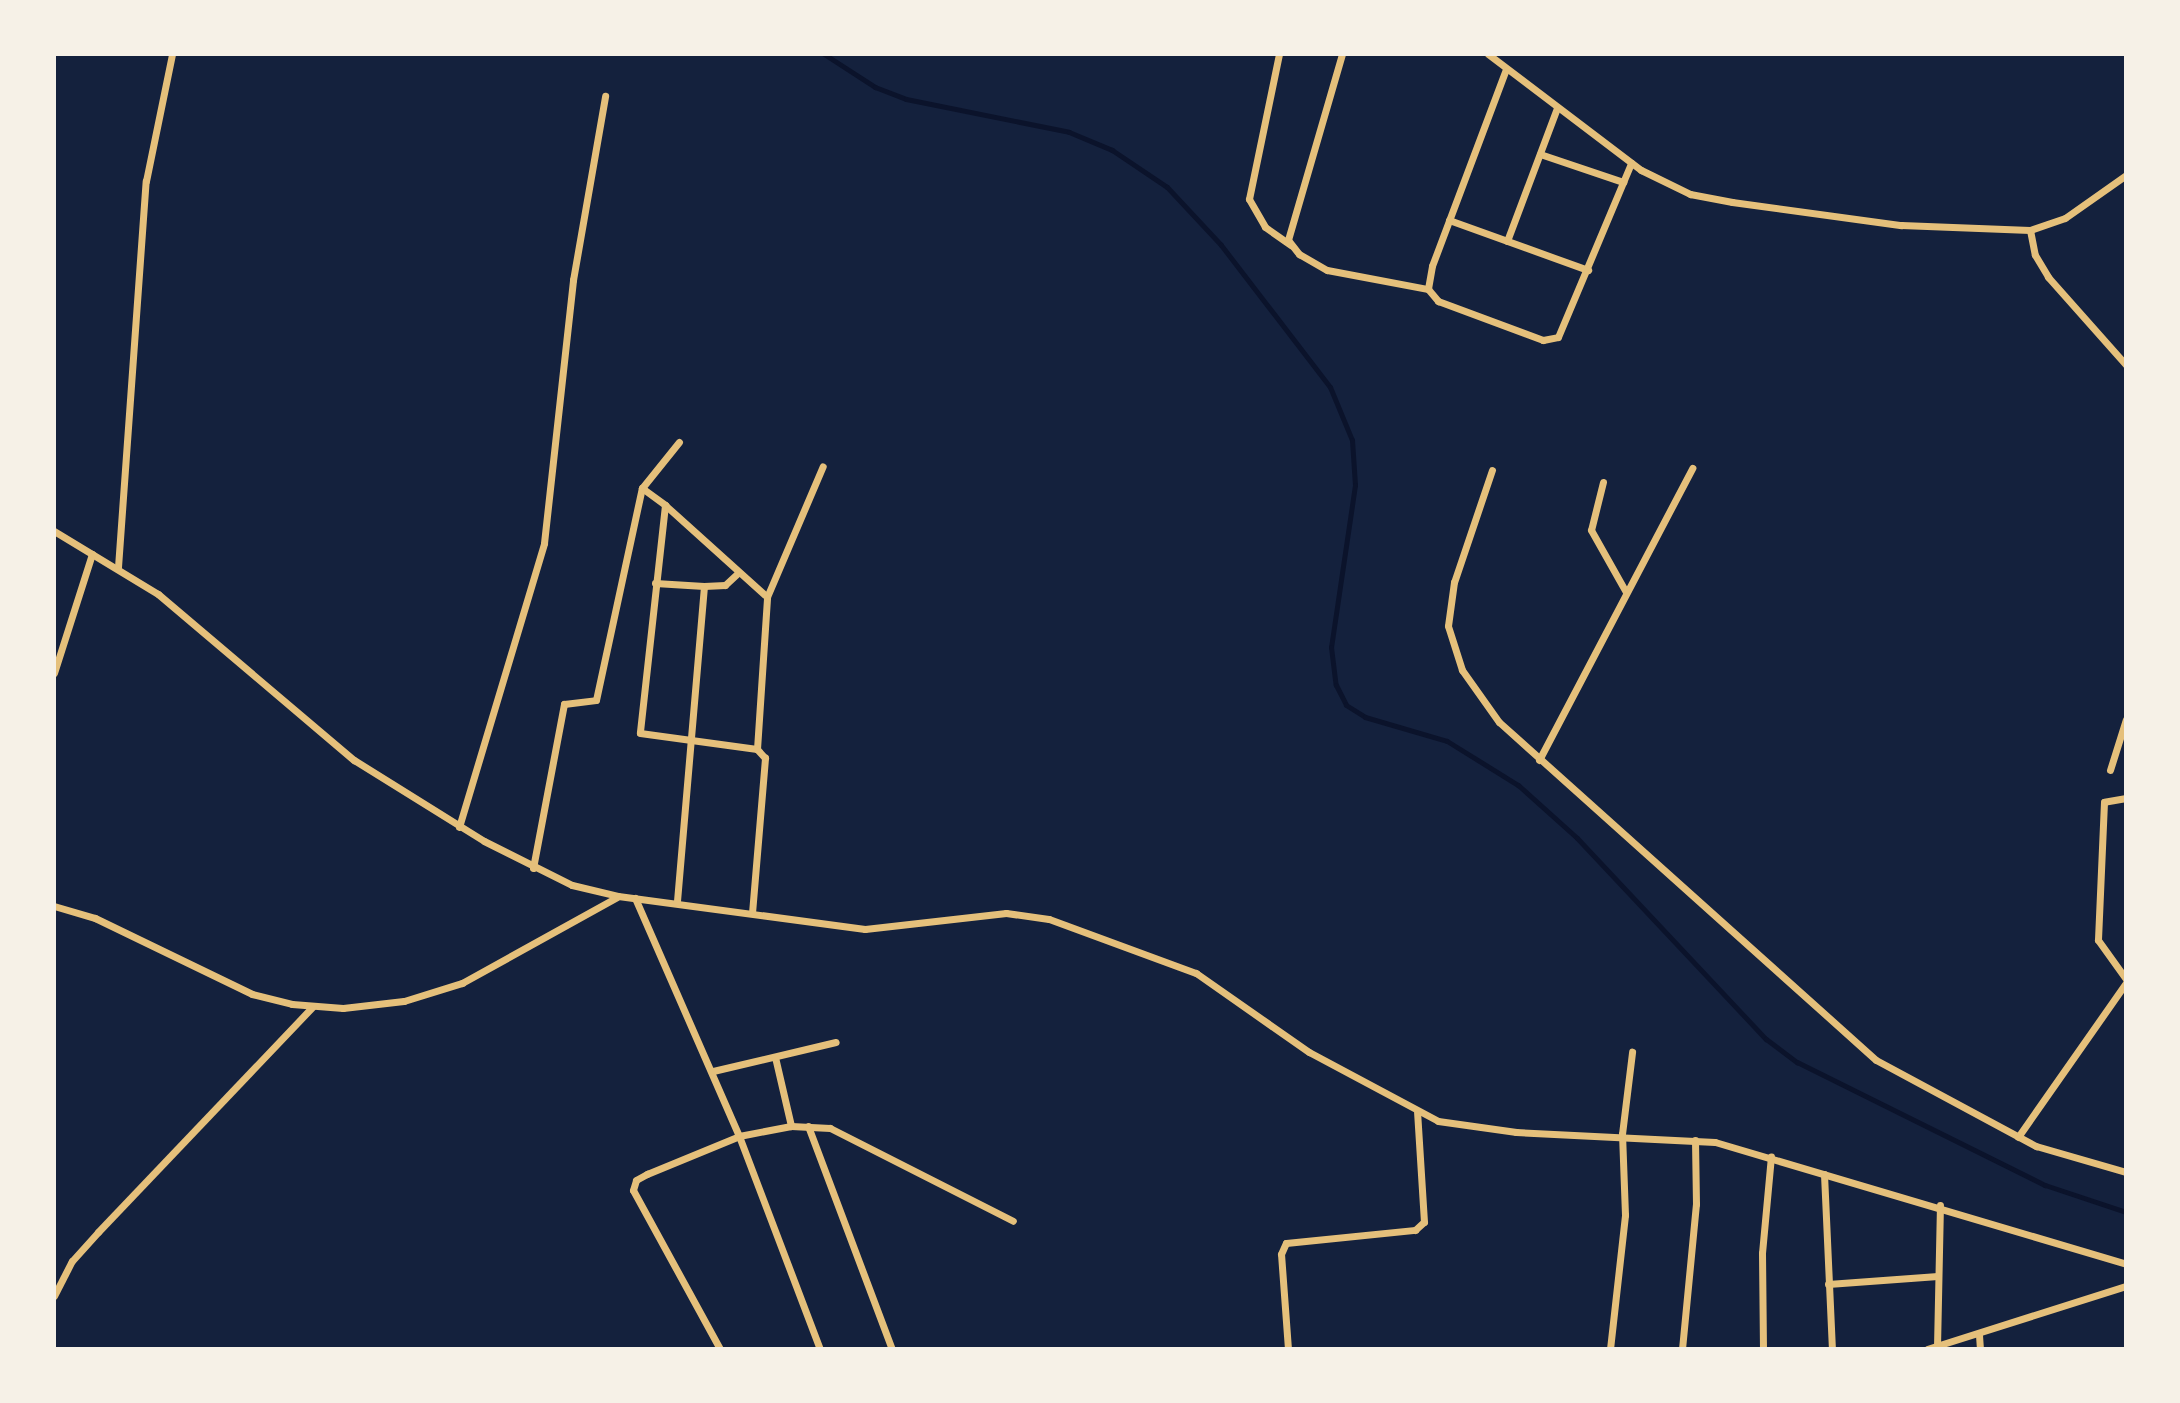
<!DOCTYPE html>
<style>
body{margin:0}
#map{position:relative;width:2180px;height:1403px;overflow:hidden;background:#14213d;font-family:"Alegreya Sans",sans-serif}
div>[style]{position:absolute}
.stream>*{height:5px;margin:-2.5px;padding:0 2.5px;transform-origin:2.5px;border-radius:2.5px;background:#0b132b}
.minor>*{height:7px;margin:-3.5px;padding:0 3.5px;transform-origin:3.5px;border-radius:3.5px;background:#e5c07b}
span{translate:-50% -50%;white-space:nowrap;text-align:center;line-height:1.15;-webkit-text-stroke:8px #f6f1e7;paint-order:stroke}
.frame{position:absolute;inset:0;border:56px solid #f6f1e7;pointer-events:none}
</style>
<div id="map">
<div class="stream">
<div style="left:824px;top:54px;width:61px;rotate:32.9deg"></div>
<div style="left:875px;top:87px;width:33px;rotate:21deg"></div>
<div style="left:906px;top:99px;width:166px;rotate:11.4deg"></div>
<div style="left:1069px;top:132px;width:47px;rotate:22.7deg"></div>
<div style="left:1112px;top:150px;width:66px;rotate:33.9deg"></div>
<div style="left:1167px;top:187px;width:79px;rotate:47deg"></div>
<div style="left:1221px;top:245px;width:179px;rotate:52.5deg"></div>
<div style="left:1330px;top:387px;width:57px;rotate:67.5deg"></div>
<div style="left:1352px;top:440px;width:45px;rotate:86.2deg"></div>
<div style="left:1355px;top:485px;width:164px;rotate:98.4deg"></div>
<div style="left:1331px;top:647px;width:38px;rotate:83deg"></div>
<div style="left:1336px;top:685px;width:22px;rotate:63deg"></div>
<div style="left:1346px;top:705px;width:22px;rotate:32deg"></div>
<div style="left:1365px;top:717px;width:85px;rotate:16.3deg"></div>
<div style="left:1447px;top:741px;width:84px;rotate:31.8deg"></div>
<div style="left:1518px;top:785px;width:79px;rotate:41.9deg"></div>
<div style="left:1577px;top:838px;width:276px;rotate:46.8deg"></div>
<div style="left:1766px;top:1039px;width:39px;rotate:37deg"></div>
<div style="left:1797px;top:1062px;width:277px;rotate:26.4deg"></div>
<div style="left:2045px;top:1185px;width:85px;rotate:18.4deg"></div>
</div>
<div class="minor">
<div style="left:1279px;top:54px;width:148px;rotate:101.7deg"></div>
<div style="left:1249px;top:199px;width:32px;rotate:60deg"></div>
<div style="left:1265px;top:227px;width:32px;rotate:35deg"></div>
<div style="left:1342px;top:54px;width:194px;rotate:106.2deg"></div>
<div style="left:1288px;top:240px;width:18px;rotate:52deg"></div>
<div style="left:1299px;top:254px;width:32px;rotate:30deg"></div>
<div style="left:1327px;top:270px;width:103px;rotate:10.7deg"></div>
<div style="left:1488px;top:54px;width:192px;rotate:37.2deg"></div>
<div style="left:1641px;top:170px;width:55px;rotate:26.1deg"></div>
<div style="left:1690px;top:194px;width:43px;rotate:10.8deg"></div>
<div style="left:1732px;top:202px;width:171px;rotate:7.8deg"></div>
<div style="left:1901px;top:225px;width:129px;rotate:2.2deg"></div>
<div style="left:2030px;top:230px;width:37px;rotate:-19deg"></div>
<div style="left:2065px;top:218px;width:75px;rotate:-35.2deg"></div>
<div style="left:1506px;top:69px;width:210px;rotate:110.6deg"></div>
<div style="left:1432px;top:266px;width:23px;rotate:100deg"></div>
<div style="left:1428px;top:289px;width:16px;rotate:50deg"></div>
<div style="left:1438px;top:301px;width:112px;rotate:20.4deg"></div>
<div style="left:1543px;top:340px;width:15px;rotate:-11deg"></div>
<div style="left:1558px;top:337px;width:189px;rotate:-67.2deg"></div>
<div style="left:1540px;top:154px;width:88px;rotate:18.6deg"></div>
<div style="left:1449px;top:220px;width:148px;rotate:19.8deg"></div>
<div style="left:2030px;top:230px;width:25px;rotate:79deg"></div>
<div style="left:2035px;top:255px;width:26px;rotate:59deg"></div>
<div style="left:2048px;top:277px;width:118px;rotate:48.4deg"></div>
<div style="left:1507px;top:241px;width:142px;rotate:-69.4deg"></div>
<div style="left:1492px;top:470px;width:118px;rotate:108.7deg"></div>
<div style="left:1454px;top:582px;width:44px;rotate:97.8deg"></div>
<div style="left:1448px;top:626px;width:46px;rotate:72.3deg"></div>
<div style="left:1462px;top:670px;width:64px;rotate:54.6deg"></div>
<div style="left:1499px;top:722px;width:506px;rotate:41.88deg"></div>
<div style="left:1876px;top:1060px;width:182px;rotate:28.3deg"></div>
<div style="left:2036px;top:1146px;width:94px;rotate:16.1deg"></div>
<div style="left:1603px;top:482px;width:49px;rotate:104deg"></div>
<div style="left:1591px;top:530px;width:71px;rotate:60.6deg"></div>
<div style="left:642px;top:488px;width:29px;rotate:36deg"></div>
<div style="left:665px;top:505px;width:229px;rotate:96.3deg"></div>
<div style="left:640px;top:733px;width:118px;rotate:7.8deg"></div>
<div style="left:757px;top:749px;width:152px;rotate:-86.2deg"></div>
<div style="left:767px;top:597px;width:142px;rotate:-66.9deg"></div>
<div style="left:665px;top:505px;width:137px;rotate:42deg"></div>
<div style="left:54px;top:531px;width:122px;rotate:31.2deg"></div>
<div style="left:158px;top:594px;width:257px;rotate:40.3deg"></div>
<div style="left:354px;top:760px;width:153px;rotate:31.9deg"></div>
<div style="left:484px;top:841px;width:98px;rotate:26.6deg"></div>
<div style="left:572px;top:885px;width:47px;rotate:13.4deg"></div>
<div style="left:618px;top:896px;width:249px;rotate:7.6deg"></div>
<div style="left:865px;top:929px;width:142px;rotate:-6.5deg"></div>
<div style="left:1006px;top:913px;width:43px;rotate:7.9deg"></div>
<div style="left:1049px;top:919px;width:157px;rotate:20.2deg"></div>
<div style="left:1196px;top:973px;width:138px;rotate:35deg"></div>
<div style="left:1309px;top:1052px;width:146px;rotate:28.1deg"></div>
<div style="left:1438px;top:1121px;width:79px;rotate:8deg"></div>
<div style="left:1516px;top:1132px;width:199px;rotate:2.9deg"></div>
<div style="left:1715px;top:1142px;width:429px;rotate:16.5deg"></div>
<div style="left:118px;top:567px;width:387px;rotate:-85.9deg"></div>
<div style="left:146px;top:181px;width:130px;rotate:-78.4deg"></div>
<div style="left:655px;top:583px;width:49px;rotate:3.5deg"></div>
<div style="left:704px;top:586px;width:316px;rotate:94.9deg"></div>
<div style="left:704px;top:586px;width:21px;rotate:-3deg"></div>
<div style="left:725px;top:585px;width:18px;rotate:-43deg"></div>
<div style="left:54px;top:673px;width:125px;rotate:-72.3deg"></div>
<div style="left:1539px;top:760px;width:330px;rotate:-62.3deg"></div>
<div style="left:2110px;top:770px;width:53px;rotate:-72.6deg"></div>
<div style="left:2126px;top:798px;width:22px;rotate:170deg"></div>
<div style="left:2104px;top:802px;width:138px;rotate:92.5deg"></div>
<div style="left:2098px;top:940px;width:48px;rotate:54.3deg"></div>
<div style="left:459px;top:827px;width:296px;rotate:-73.3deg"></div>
<div style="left:544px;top:543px;width:265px;rotate:-83.7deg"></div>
<div style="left:573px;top:280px;width:187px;rotate:-80.1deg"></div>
<div style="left:533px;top:868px;width:167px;rotate:-79.3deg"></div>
<div style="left:564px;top:704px;width:32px;rotate:-7deg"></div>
<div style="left:596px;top:700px;width:217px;rotate:-77.8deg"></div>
<div style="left:642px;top:488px;width:59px;rotate:-51.2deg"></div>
<div style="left:635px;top:898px;width:260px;rotate:66.4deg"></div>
<div style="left:739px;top:1136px;width:228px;rotate:69.2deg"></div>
<div style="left:54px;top:906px;width:43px;rotate:16.3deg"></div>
<div style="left:95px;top:918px;width:174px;rotate:25.8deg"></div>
<div style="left:252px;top:994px;width:41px;rotate:14deg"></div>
<div style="left:292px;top:1004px;width:51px;rotate:4.5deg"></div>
<div style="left:343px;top:1008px;width:61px;rotate:-6.5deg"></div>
<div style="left:404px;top:1001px;width:61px;rotate:-17.2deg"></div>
<div style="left:462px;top:983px;width:177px;rotate:-29deg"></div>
<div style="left:752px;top:913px;width:156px;rotate:-85.2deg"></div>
<div style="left:765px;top:758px;width:12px;rotate:-132deg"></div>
<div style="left:775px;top:1057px;width:71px;rotate:76.9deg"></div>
<div style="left:713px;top:1071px;width:126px;rotate:-13.3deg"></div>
<div style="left:808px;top:1126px;width:238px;rotate:69.4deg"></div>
<div style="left:2018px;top:1137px;width:188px;rotate:-55deg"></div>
<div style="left:1824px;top:1174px;width:175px;rotate:87.4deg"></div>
<div style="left:1828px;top:1284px;width:110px;rotate:-4.2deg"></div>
<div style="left:54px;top:1296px;width:39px;rotate:-63deg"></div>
<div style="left:72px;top:1261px;width:39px;rotate:-48deg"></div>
<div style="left:98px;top:1232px;width:311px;rotate:-46.4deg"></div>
<div style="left:1979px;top:1335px;width:14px;rotate:86deg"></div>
<div style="left:1937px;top:1347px;width:142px;rotate:-88.8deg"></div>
<div style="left:720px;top:1349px;width:181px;rotate:-118.7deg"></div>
<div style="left:633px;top:1190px;width:10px;rotate:-73deg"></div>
<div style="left:636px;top:1180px;width:13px;rotate:-29deg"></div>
<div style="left:647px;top:1174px;width:100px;rotate:-22.4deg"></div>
<div style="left:739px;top:1136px;width:53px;rotate:-10.9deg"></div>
<div style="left:791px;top:1126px;width:39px;rotate:3deg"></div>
<div style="left:830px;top:1128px;width:205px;rotate:26.9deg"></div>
<div style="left:1288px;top:1349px;width:95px;rotate:-94.2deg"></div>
<div style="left:1281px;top:1254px;width:12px;rotate:-66deg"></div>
<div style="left:1286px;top:1243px;width:130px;rotate:-5.8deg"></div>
<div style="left:1415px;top:1230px;width:12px;rotate:-42deg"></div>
<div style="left:1424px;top:1222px;width:110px;rotate:-93.6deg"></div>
<div style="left:1610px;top:1349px;width:135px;rotate:-83.6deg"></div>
<div style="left:1625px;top:1215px;width:81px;rotate:-92.1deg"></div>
<div style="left:1622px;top:1134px;width:83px;rotate:-83deg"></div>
<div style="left:1682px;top:1349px;width:146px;rotate:-84.5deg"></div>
<div style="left:1696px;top:1204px;width:64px;rotate:-90.9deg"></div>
<div style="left:1763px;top:1349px;width:96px;rotate:-90.6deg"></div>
<div style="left:1762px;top:1253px;width:97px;rotate:-84.7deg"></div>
<div style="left:1927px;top:1349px;width:209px;rotate:-17.6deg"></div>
</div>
<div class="frame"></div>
</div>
